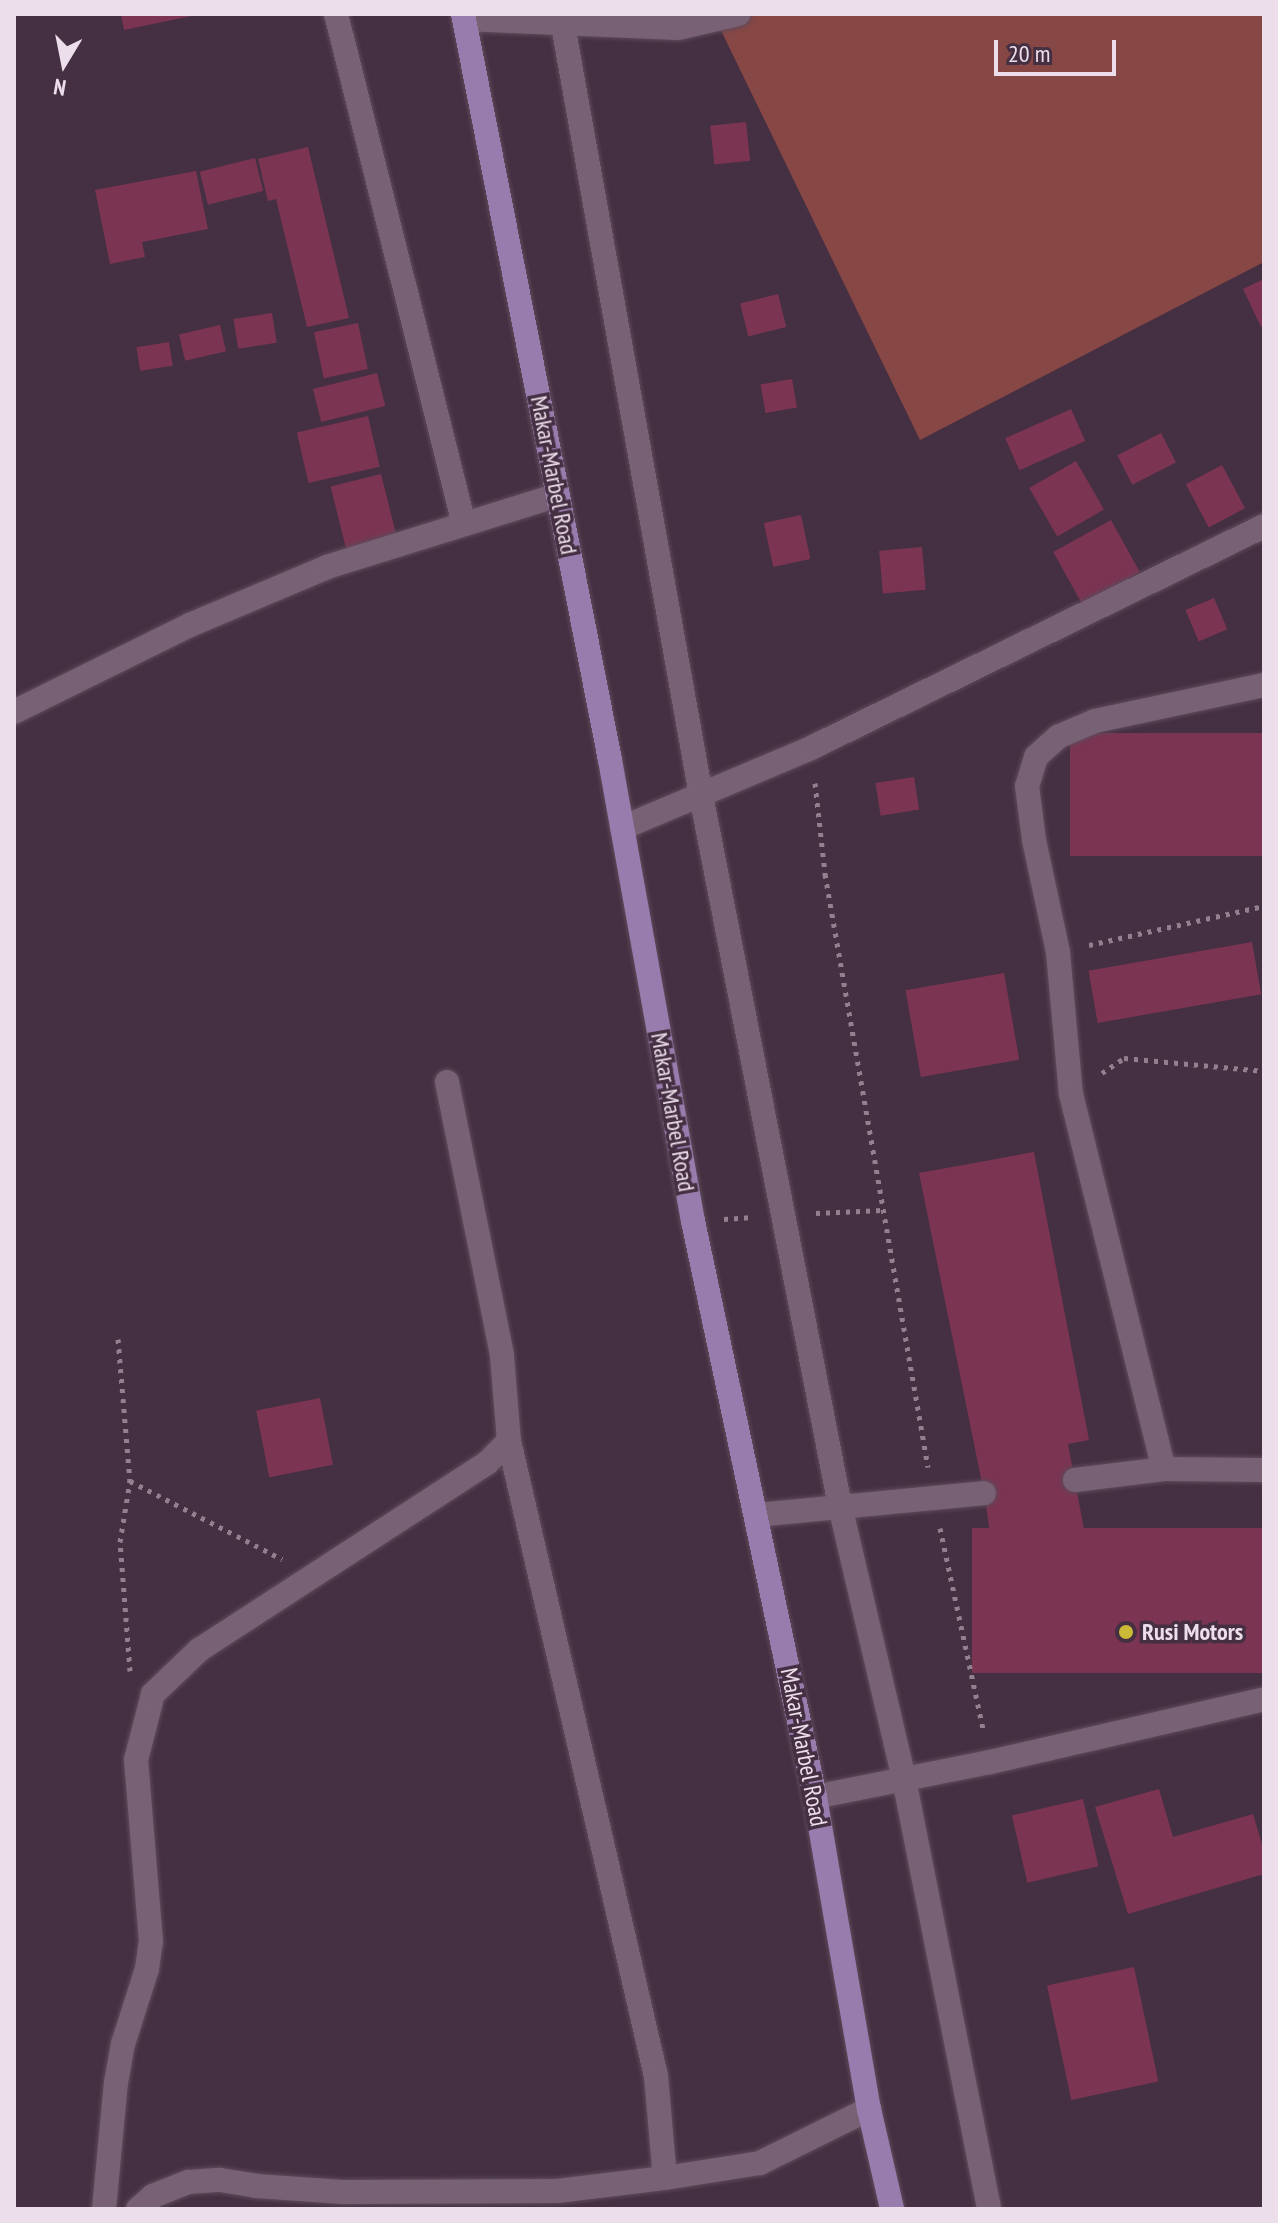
<!DOCTYPE html>
<style>
body{margin:0}
#map{position:relative;width:1278px;height:2223px;overflow:hidden;background:#452f42;font-family:"PT Sans Narrow",sans-serif}
div>[style]{position:absolute}
.green>*{inset:0;background:#874745}
.building>*{inset:0;background:#7b3552;transform-origin:0 0}
.path>*{height:5px;margin-top:-2.5px;transform-origin:0;background:repeating-linear-gradient(90deg,#92808f 0 4px,transparent 0 10px)}
.roads{filter:drop-shadow(0 0 2px #5d4b5b) drop-shadow(0 0 2px #5d4b5b)}
.lane>*{height:24px;margin:-12px;padding:0 12px;transform-origin:12px;border-radius:12px;background:#786175}
.street>*{height:24px;margin:-12px;padding:0 12px;transform-origin:12px;border-radius:12px;background:#786175}
.primary>*{height:24px;margin:-12px;padding:0 12px;transform-origin:12px;border-radius:12px;background:#987cad}
.dots>*{width:22px;height:22px;translate:-50% -50%;box-sizing:border-box;border:4px solid #452f42;border-radius:50%}
span{translate:-50% -50%;white-space:nowrap;text-align:center;line-height:1.15;-webkit-text-stroke:7px #452f42;paint-order:stroke}
.street-label{font-size:24px;color:#ecdeea}
.poi-label{font-size:24px;color:#ecdeea;font-weight:700}
.left{translate:0 -50%;text-align:left}
.frame{position:absolute;inset:0;border:16px solid #ecdeea;pointer-events:none}
.north{position:absolute;left:24px;top:24px;width:80px;height:80px;-webkit-text-stroke:6px #452f42;paint-order:stroke;rotate:190deg;font-size:22px;font-weight:700;line-height:32px;text-align:center;color:#ecdeea}
.north::after{content:'';display:block;margin:auto;width:28px;height:36px;background:#ecdeea;clip-path:polygon(50% 0,100% 100%,50% 72%,0 100%)}
.scale{position:absolute;left:994px;top:40px;width:122px;height:36px;box-sizing:border-box;border:4px solid #ecdeea;border-top:0;padding-left:10px;font-size:24px;line-height:28px;white-space:nowrap;color:#ecdeea;-webkit-text-stroke:6px #452f42;paint-order:stroke}
</style>
<div id="map">
<div class="green">
<div style="clip-path:polygon(713px 14px,1264px 14px,1264px 262px,920px 440px)"></div>
</div>
<div class="building">
<div style="clip-path:polygon(121px 14px,196px 14px,196px 15px,124px 30px)"></div>
<div style="left:746px;top:122px;width:39px;height:36px;rotate:84deg"></div>
<div style="clip-path:polygon(308px 147px,349px 318px,307px 327px,276px 199px,268px 201px,258px 159px)"></div>
<div style="left:255px;top:158px;width:34px;height:57px;rotate:76deg"></div>
<div style="clip-path:polygon(196px 171px,208px 229px,142px 242px,145px 257px,110px 264px,95px 190px)"></div>
<div style="clip-path:polygon(1264px 279px,1264px 326px,1261px 327px,1243px 289px)"></div>
<div style="left:778px;top:294px;width:34px;height:39px;rotate:76deg"></div>
<div style="left:272px;top:313px;width:30px;height:39px;rotate:81deg"></div>
<div style="left:358px;top:323px;width:47px;height:45px;rotate:78deg"></div>
<div style="left:220px;top:325px;width:27px;height:42px;rotate:77deg"></div>
<div style="left:169px;top:342px;width:24px;height:33px;rotate:81deg"></div>
<div style="left:377px;top:373px;width:34px;height:66px;rotate:76deg"></div>
<div style="left:792px;top:379px;width:29px;height:32px;rotate:80deg"></div>
<div style="left:1071px;top:409px;width:35px;height:72px;rotate:66deg"></div>
<div style="left:368px;top:416px;width:52px;height:73px;rotate:77deg"></div>
<div style="left:1161px;top:433px;width:33px;height:49px;rotate:63deg"></div>
<div style="left:1076px;top:461px;width:56px;height:54px;rotate:60deg"></div>
<div style="left:1222px;top:465px;width:49px;height:41px;rotate:62deg"></div>
<div style="left:381px;top:474px;width:64px;height:52px;rotate:76deg"></div>
<div style="left:801px;top:515px;width:45px;height:38px;rotate:78deg"></div>
<div style="left:1111px;top:520px;width:60px;height:66px;rotate:61deg"></div>
<div style="left:922px;top:547px;width:43px;height:43px;rotate:85deg"></div>
<div style="left:1214px;top:598px;width:34px;height:31px;rotate:67deg"></div>
<div style="left:1264px;top:733px;width:123px;height:194px;rotate:90deg"></div>
<div style="left:914px;top:777px;width:33px;height:39px;rotate:81deg"></div>
<div style="left:1252px;top:942px;width:53px;height:166px;rotate:80deg"></div>
<div style="left:1004px;top:973px;width:88px;height:100px;rotate:80deg"></div>
<div style="clip-path:polygon(1034px 1152px,1089px 1440px,1068px 1444px,1090px 1561px,997px 1579px,984px 1493px,919px 1173px)"></div>
<div style="left:320px;top:1398px;width:68px;height:65px;rotate:79deg"></div>
<div style="left:1264px;top:1528px;width:145px;height:292px;rotate:90deg"></div>
<div style="clip-path:polygon(1159px 1789px,1173px 1837px,1253px 1814px,1264px 1851px,1264px 1874px,1128px 1914px,1095px 1807px)"></div>
<div style="left:1083px;top:1799px;width:69px;height:73px;rotate:77deg"></div>
<div style="left:1134px;top:1967px;width:117px;height:89px;rotate:78deg"></div>
</div>
<div class="path">
<div style="left:815px;top:783px;width:92px;rotate:83.7deg"></div>
<div style="left:825px;top:874px;width:602px;rotate:80.15deg"></div>
<div style="left:1089px;top:945px;width:179px;rotate:-12.6deg"></div>
<div style="left:1102px;top:1073px;width:27px;rotate:-34deg"></div>
<div style="left:1124px;top:1058px;width:141px;rotate:5.3deg"></div>
<div style="left:816px;top:1213px;width:67px;rotate:-2.6deg"></div>
<div style="left:724px;top:1219px;width:26px;rotate:-4deg"></div>
<div style="left:118px;top:1339px;width:143px;rotate:85.2deg"></div>
<div style="left:940px;top:1528px;width:206px;rotate:77.9deg"></div>
<div style="left:130px;top:1671px;width:129px;rotate:-94.4deg"></div>
<div style="left:120px;top:1542px;width:62px;rotate:-80.7deg"></div>
<div style="left:130px;top:1481px;width:171px;rotate:27.2deg"></div>
</div>
<div class="roads">
<div class="lane">
<div style="left:464px;top:19px;width:214px;rotate:2.4deg"></div>
<div style="left:678px;top:28px;width:62px;rotate:-13.1deg"></div>
<div style="left:1264px;top:685px;width:173px;rotate:168deg"></div>
<div style="left:1095px;top:721px;width:39px;rotate:157deg"></div>
<div style="left:1059px;top:736px;width:31px;rotate:138deg"></div>
<div style="left:1036px;top:757px;width:30px;rotate:107deg"></div>
<div style="left:1027px;top:786px;width:54px;rotate:82.6deg"></div>
<div style="left:1034px;top:840px;width:115px;rotate:77.9deg"></div>
<div style="left:1058px;top:952px;width:143px;rotate:84.8deg"></div>
<div style="left:1071px;top:1094px;width:386px;rotate:76.1deg"></div>
<div style="left:1164px;top:1469px;width:100px;rotate:0.6deg"></div>
<div style="left:447px;top:1082px;width:279px;rotate:78.6deg"></div>
<div style="left:502px;top:1356px;width:85px;rotate:85.3deg"></div>
<div style="left:1075px;top:1480px;width:90px;rotate:-7deg"></div>
<div style="left:757px;top:1515px;width:228px;rotate:-5.5deg"></div>
<div style="left:104px;top:2209px;width:127px;rotate:-84.6deg"></div>
<div style="left:116px;top:2083px;width:40px;rotate:-80deg"></div>
<div style="left:123px;top:2044px;width:79px;rotate:-72.3deg"></div>
<div style="left:147px;top:1969px;width:27px;rotate:-82deg"></div>
<div style="left:151px;top:1942px;width:183px;rotate:-94.7deg"></div>
<div style="left:136px;top:1760px;width:68px;rotate:-75.6deg"></div>
<div style="left:153px;top:1694px;width:64px;rotate:-43.7deg"></div>
<div style="left:199px;top:1650px;width:343px;rotate:-33deg"></div>
<div style="left:487px;top:1463px;width:31px;rotate:-45deg"></div>
<div style="left:509px;top:1441px;width:652px;rotate:76.97deg"></div>
<div style="left:656px;top:2076px;width:102px;rotate:85deg"></div>
</div>
<div class="street">
<div style="left:336px;top:14px;width:526px;rotate:75.91deg"></div>
<div style="left:561px;top:14px;width:793px;rotate:79.84deg"></div>
<div style="left:701px;top:795px;width:724px;rotate:78.94deg"></div>
<div style="left:840px;top:1506px;width:280px;rotate:76.8deg"></div>
<div style="left:904px;top:1779px;width:438px;rotate:78.8deg"></div>
<div style="left:14px;top:712px;width:196px;rotate:-26.3deg"></div>
<div style="left:190px;top:625px;width:149px;rotate:-22.9deg"></div>
<div style="left:327px;top:567px;width:242px;rotate:-17.3deg"></div>
<div style="left:622px;top:828px;width:205px;rotate:-22.9deg"></div>
<div style="left:811px;top:748px;width:504px;rotate:-26.11deg"></div>
<div style="left:815px;top:1797px;width:178px;rotate:-11.3deg"></div>
<div style="left:990px;top:1762px;width:281px;rotate:-12.9deg"></div>
<div style="left:138px;top:2209px;width:20px;rotate:-41deg"></div>
<div style="left:153px;top:2196px;width:38px;rotate:-22deg"></div>
<div style="left:188px;top:2182px;width:32px;rotate:-4deg"></div>
<div style="left:220px;top:2180px;width:36px;rotate:9deg"></div>
<div style="left:256px;top:2186px;width:87px;rotate:3.9deg"></div>
<div style="left:343px;top:2192px;width:214px;rotate:-0.3deg"></div>
<div style="left:557px;top:2191px;width:109px;rotate:-6.9deg"></div>
<div style="left:665px;top:2178px;width:96px;rotate:-9deg"></div>
<div style="left:760px;top:2163px;width:122px;rotate:-26.4deg"></div>
</div>
<div class="primary">
<div style="left:463px;top:14px;width:760px;rotate:78.85deg"></div>
<div style="left:610px;top:760px;width:468px;rotate:79.8deg"></div>
<div style="left:693px;top:1221px;width:589px;rotate:78.04deg"></div>
<div style="left:815px;top:1797px;width:317px;rotate:80.2deg"></div>
<div style="left:869px;top:2109px;width:103px;rotate:77deg"></div>
</div>
</div>
<div class="dots">
<div style="left:1126px;top:1632px;background:#cdb938"></div>
</div>
<div class="street-label">
<span style="left:554px;top:475px;rotate:79deg">Makar-Marbel Road</span>
<span style="left:673px;top:1112px;rotate:80deg">Makar-Marbel Road</span>
<span style="left:804px;top:1747px;rotate:79deg">Makar-Marbel Road</span>
</div>
<div class="poi-label">
<span class="left" style="left:1142px;top:1632px">Rusi Motors</span>
</div>
<div class="frame"></div>
<div class="north">N</div>
<div class="scale">20 m</div>
</div>
